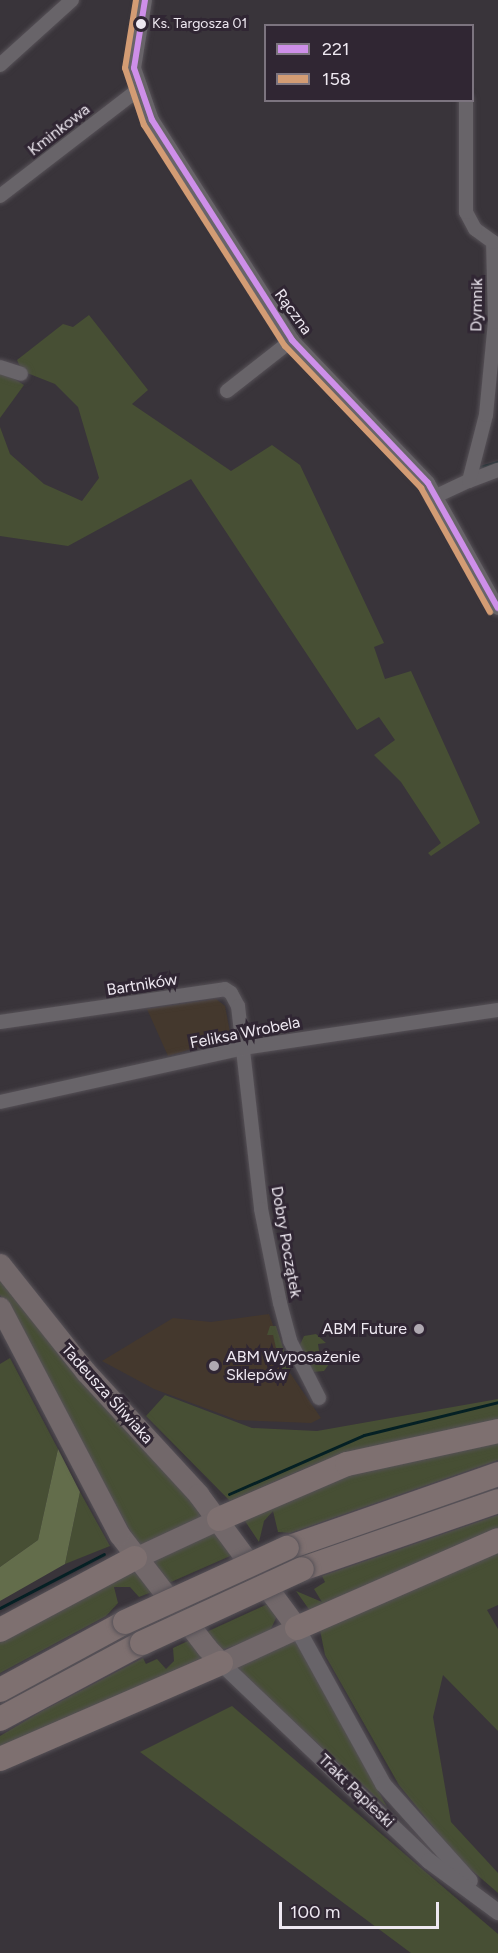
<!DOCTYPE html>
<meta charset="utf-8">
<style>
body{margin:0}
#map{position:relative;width:498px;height:1953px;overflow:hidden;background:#39343a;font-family:Figtree,sans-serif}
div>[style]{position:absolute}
.commercial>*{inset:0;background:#44382d}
.green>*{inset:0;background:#474f34}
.forest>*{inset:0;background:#636d4b}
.stream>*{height:3px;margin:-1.5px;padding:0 1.5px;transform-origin:1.5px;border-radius:1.5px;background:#052024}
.roads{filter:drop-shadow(0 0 2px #565157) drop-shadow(0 0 2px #565157)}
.minor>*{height:14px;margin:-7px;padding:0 7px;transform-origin:7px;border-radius:7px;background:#686469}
.tertiary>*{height:16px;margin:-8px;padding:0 8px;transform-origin:8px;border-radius:8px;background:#686469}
.primary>*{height:21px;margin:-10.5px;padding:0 10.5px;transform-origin:10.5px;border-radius:10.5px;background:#72686a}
.motorway>*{height:24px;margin:-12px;padding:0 12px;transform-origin:12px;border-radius:12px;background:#7e7070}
.bridges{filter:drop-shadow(0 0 2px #565157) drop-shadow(0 0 2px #565157)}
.motorway-bridge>*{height:24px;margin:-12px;padding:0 12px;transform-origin:12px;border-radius:12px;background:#7e7070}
.bus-1>*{height:6px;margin:-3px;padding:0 3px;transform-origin:3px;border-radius:3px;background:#ce8fe9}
.bus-2>*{height:6px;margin:-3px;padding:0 3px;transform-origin:3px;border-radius:3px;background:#d39c74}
.dots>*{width:16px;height:16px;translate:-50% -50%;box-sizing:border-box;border:3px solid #302633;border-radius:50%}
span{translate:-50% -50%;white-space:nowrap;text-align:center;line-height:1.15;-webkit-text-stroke:6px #302633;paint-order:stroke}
.bus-label{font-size:14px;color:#eee8f1}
.left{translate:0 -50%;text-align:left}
.street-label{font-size:16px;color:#eee8f1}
.poi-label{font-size:16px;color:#eee8f1}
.right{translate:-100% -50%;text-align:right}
.legend{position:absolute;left:264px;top:24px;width:210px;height:78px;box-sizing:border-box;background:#302633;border:2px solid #7c747f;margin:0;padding:8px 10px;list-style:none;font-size:18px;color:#eee8f1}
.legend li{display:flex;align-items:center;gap:12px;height:30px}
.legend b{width:30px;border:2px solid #7c747f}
.scale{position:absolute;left:279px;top:1902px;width:160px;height:27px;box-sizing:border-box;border:3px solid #eee8f1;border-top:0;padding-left:8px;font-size:18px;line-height:21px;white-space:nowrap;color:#eee8f1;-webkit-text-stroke:4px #302633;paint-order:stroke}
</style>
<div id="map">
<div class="commercial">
<div style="clip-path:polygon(216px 999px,225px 1006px,231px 1037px,168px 1056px,147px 1009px)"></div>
<div style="clip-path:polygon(269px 1314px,290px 1373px,321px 1418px,311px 1423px,237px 1420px,154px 1389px,102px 1361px,173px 1318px,211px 1322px)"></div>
</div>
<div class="green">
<div style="clip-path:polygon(89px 315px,148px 390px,132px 404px,231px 471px,272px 445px,300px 465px,384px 643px,374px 647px,385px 679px,411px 671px,480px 823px,431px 856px,428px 853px,441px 843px,401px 782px,374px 755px,395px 740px,379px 717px,357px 730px,191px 479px,68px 546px,0 536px,0 427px,10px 454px,44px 484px,82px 501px,99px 478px,78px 407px,55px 384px,22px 371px,17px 360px,63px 324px,73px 327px)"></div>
<div style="clip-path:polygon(0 370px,24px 385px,0 418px)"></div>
<div style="clip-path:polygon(0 1280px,205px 1515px,139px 1547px,0 1295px)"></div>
<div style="clip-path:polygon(270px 1326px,276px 1326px,290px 1369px,281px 1370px,273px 1335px,267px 1335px)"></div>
<div style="clip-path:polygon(304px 1336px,316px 1334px,326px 1343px,318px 1344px,321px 1364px,329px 1364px,324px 1371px,313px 1372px,298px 1349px)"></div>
<div style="clip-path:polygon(10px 1358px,58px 1449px,38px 1540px,0 1567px,0 1364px)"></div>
<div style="clip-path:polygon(165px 1395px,252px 1428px,317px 1431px,498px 1399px,498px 1423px,373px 1448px,313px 1465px,230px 1501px,146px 1416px)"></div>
<div style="clip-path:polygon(498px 1439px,498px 1460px,290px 1533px,278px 1532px,273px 1511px,264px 1521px,259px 1542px,241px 1515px,333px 1475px)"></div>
<div style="clip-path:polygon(80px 1492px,110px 1546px,65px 1564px)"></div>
<div style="clip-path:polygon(498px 1515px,498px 1533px,313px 1615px,296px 1591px,322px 1602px,314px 1589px,325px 1582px,322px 1576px)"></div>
<div style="clip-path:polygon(211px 1530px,237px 1553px,162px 1586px,154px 1561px)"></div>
<div style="clip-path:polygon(498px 1545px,498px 1605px,487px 1610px,498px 1629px,498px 1731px,443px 1675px,433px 1717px,451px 1822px,498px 1873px,498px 1893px,460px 1860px,399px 1785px,325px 1655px,319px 1625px)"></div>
<div style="clip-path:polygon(130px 1565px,152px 1592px,139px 1597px,130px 1587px,114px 1587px,118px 1603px,106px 1616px,0 1673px,0 1638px)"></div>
<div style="clip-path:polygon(272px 1602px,276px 1618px,269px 1633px,222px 1650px,202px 1634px)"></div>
<div style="clip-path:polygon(190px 1640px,205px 1659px,0 1752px,0 1736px,42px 1711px,143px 1658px,146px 1664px,157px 1659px,166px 1669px,174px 1661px,173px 1648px)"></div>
<div style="clip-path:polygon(293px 1640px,296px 1641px,387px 1807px,234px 1667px)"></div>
<div style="clip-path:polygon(232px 1706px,498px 1934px,498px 1953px,411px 1953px,140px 1752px)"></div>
</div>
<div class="forest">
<div style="clip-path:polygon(58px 1449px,80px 1492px,65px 1564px,0 1601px,0 1567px,38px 1540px)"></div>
</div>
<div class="stream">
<div style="left:480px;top:467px;width:19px;rotate:-16deg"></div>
<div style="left:229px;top:1494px;width:147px;rotate:-23.6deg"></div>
<div style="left:364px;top:1435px;width:138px;rotate:-13.8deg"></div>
<div style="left:0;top:1608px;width:117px;rotate:-27.4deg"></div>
</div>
<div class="roads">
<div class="minor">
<div style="left:145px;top:0;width:69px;rotate:99.2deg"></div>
<div style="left:134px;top:68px;width:55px;rotate:70.9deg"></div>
<div style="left:152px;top:120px;width:261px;rotate:57.5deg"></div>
<div style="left:292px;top:340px;width:197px;rotate:46.4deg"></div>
<div style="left:428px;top:483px;width:143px;rotate:60.8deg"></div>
<div style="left:0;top:65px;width:97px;rotate:-42.1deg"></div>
<div style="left:0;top:196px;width:175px;rotate:-37.6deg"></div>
<div style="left:0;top:367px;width:22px;rotate:18deg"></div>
<div style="left:227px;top:391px;width:83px;rotate:-38.1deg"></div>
<div style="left:469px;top:481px;width:31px;rotate:-21deg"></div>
<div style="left:434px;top:497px;width:38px;rotate:-25deg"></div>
<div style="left:469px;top:481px;width:68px;rotate:-75.6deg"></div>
<div style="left:486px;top:415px;width:93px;rotate:-84.5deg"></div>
<div style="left:495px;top:322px;width:80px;rotate:-91.4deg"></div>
<div style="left:493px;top:242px;width:22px;rotate:-144deg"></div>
<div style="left:475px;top:229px;width:19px;rotate:-118deg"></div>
<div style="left:466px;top:212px;width:112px;rotate:-90deg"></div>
<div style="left:0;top:1022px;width:227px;rotate:-8.3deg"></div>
<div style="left:225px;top:989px;width:7px;rotate:34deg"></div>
<div style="left:231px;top:993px;width:15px;rotate:62deg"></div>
<div style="left:238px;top:1006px;width:204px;rotate:83.5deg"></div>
<div style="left:261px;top:1209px;width:96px;rotate:78.6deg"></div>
<div style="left:280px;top:1303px;width:39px;rotate:75deg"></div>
<div style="left:290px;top:1341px;width:64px;rotate:63deg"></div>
<div style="left:0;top:1102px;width:249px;rotate:-12.5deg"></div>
<div style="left:243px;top:1048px;width:258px;rotate:-8.5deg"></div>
</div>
<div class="tertiary">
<div style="left:297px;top:1628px;width:178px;rotate:61.1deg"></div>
<div style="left:383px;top:1784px;width:130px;rotate:48.1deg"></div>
<div style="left:221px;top:1663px;width:287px;rotate:43.6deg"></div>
<div style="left:429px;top:1861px;width:86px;rotate:36.5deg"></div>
</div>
<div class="primary">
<div style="left:0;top:1264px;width:138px;rotate:51.5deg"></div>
<div style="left:86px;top:1372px;width:166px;rotate:47.4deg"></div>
<div style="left:198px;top:1494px;width:167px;rotate:53.5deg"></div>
<div style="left:297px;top:1628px;width:84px;rotate:155.3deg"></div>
<div style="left:221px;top:1663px;width:21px;rotate:-133deg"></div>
<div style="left:207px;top:1648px;width:144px;rotate:-127.7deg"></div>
<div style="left:119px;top:1534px;width:256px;rotate:-117.7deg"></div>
<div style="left:135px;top:1558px;width:93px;rotate:-24.9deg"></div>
</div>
<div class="motorway">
<div style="left:219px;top:1519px;width:139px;rotate:-23.3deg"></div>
<div style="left:347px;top:1464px;width:155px;rotate:-12.3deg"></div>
<div style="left:287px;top:1548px;width:224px;rotate:-19.3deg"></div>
<div style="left:302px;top:1569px;width:207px;rotate:-19.1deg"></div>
<div style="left:297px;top:1628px;width:219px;rotate:-23.6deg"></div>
<div style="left:0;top:1630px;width:153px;rotate:-28.1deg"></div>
<div style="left:0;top:1690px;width:142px;rotate:-28.5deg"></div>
<div style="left:0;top:1719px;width:161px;rotate:-28.2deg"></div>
<div style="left:0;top:1759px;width:241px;rotate:-23.5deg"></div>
</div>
</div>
<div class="bridges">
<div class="motorway-bridge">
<div style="left:125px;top:1622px;width:178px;rotate:-24.6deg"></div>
<div style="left:142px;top:1643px;width:176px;rotate:-24.8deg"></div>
</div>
</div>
<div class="bus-1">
<div style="left:145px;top:0;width:69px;rotate:99.2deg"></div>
<div style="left:134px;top:68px;width:55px;rotate:70.9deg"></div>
<div style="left:152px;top:120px;width:261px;rotate:57.5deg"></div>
<div style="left:292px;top:340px;width:197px;rotate:46.4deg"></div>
<div style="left:428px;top:483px;width:143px;rotate:60.8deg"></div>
</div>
<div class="bus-2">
<div style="left:136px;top:0;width:69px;rotate:99.2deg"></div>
<div style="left:125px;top:68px;width:60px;rotate:71.6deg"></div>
<div style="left:144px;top:125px;width:262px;rotate:57.5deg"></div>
<div style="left:285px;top:346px;width:197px;rotate:46.2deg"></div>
<div style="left:421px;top:488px;width:142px;rotate:60.9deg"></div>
</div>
<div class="dots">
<div style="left:141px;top:24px;background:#eee8f1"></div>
<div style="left:419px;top:1329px;background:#afa9b1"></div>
<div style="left:214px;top:1366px;background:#afa9b1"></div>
</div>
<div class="bus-label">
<span class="left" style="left:152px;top:24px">Ks. Targosza 01</span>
</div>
<div class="street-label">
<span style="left:59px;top:130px;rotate:-38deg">Kminkowa</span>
<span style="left:477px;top:305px;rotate:-89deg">Dymnik</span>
<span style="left:293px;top:312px;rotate:54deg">Rączna</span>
<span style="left:142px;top:985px;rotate:-9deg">Bartników</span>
<span style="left:245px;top:1033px;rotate:-11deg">Feliksa Wrobela</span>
<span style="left:286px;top:1242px;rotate:80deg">Dobry Początek</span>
<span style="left:107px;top:1394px;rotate:48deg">Tadeusza Śliwiaka</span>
<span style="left:356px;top:1791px;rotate:44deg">Trakt Papieski</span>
</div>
<div class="poi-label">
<span class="right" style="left:407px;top:1329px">ABM Future</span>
<span class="left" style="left:226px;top:1366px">ABM Wyposażenie<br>Sklepów</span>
</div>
<ul class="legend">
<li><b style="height:8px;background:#ce8fe9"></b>221</li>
<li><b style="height:8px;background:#d39c74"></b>158</li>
</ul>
<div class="scale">100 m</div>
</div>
